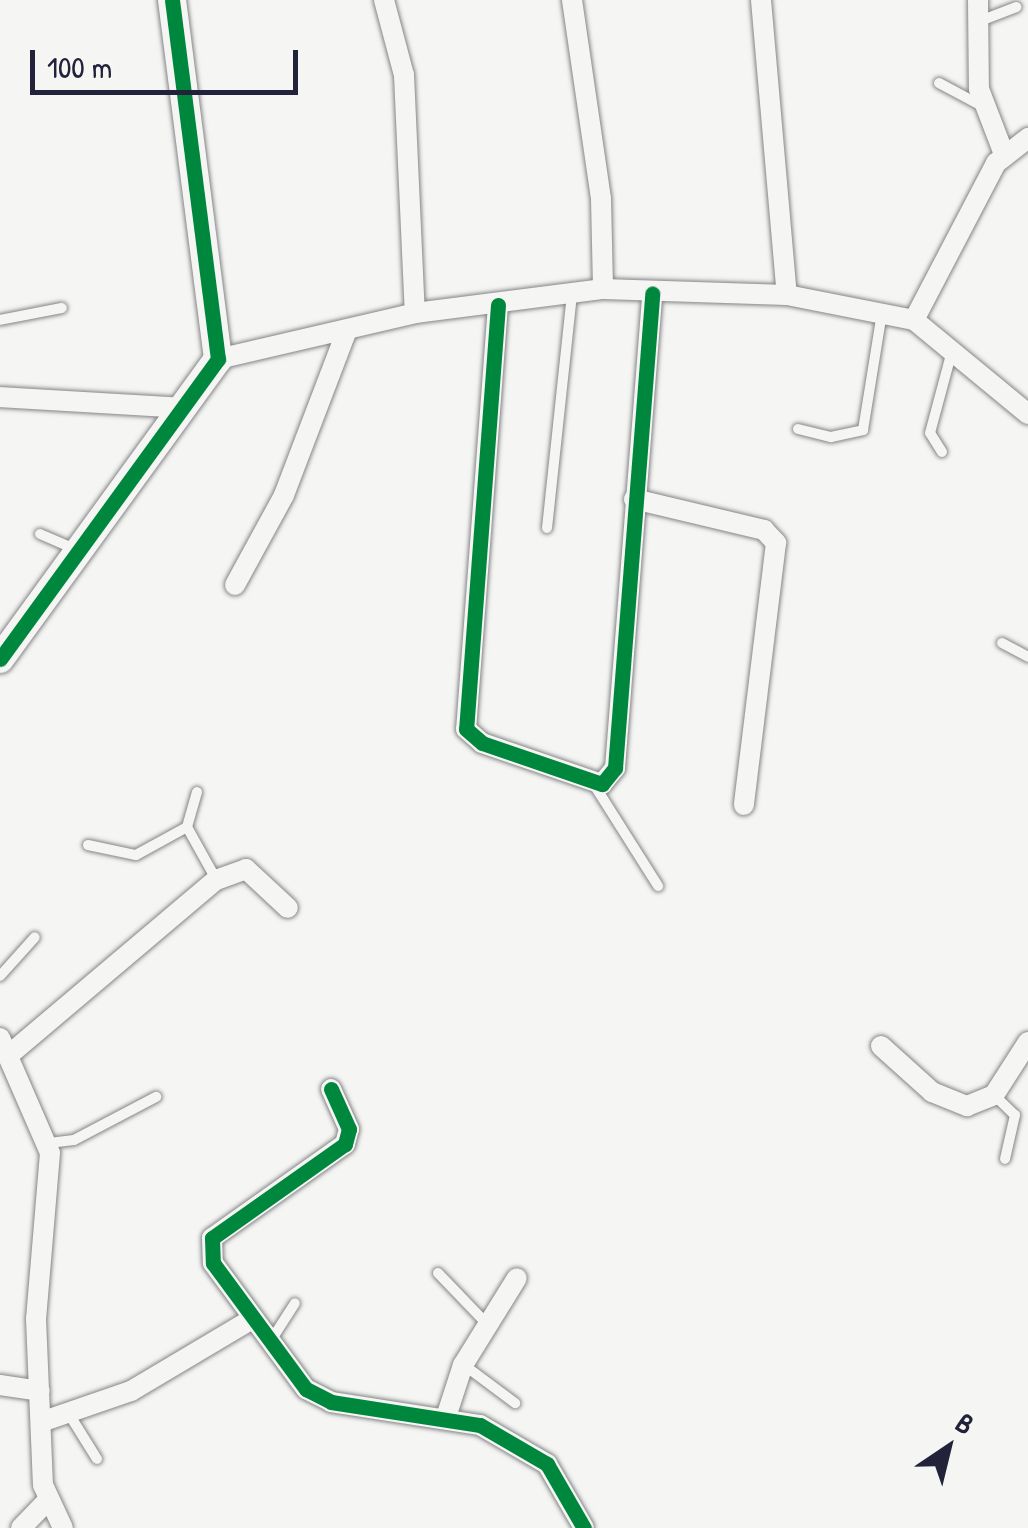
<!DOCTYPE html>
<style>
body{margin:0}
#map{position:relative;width:1028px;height:1528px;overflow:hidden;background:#f5f5f3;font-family:"Patrick Hand",sans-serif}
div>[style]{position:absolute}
.roads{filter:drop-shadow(0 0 2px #858589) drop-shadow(0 0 2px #858589)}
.lane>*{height:10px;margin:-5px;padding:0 5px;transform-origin:5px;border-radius:5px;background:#f5f5f3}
.street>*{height:20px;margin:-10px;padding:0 10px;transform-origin:10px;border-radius:10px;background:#f5f5f3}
.secondary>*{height:28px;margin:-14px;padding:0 14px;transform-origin:14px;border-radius:14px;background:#f5f5f3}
.cycleway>*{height:15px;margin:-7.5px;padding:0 7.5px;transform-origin:7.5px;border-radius:7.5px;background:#00873e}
span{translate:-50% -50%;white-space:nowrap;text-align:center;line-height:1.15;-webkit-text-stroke:8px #f6f6f2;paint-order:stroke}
.north{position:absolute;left:898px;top:1398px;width:100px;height:100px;-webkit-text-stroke:8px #f6f6f2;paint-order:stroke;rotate:35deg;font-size:28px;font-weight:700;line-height:40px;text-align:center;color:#22223b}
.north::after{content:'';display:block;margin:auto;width:35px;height:45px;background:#22223b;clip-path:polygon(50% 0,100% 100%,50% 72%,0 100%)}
.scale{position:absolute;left:30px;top:50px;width:268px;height:45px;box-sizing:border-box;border:5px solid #22223b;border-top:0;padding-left:12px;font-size:30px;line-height:35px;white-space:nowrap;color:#22223b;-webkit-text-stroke:8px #f6f6f2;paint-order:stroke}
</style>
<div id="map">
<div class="roads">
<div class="lane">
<div style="left:980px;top:21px;width:39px;rotate:-21deg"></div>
<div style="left:939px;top:83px;width:49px;rotate:28.1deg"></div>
<div style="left:0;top:320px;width:63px;rotate:-11deg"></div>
<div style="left:798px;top:429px;width:34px;rotate:14deg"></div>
<div style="left:831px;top:437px;width:33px;rotate:-12deg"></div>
<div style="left:863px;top:430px;width:119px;rotate:-80.8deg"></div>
<div style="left:942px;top:452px;width:22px;rotate:-122deg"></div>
<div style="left:930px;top:433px;width:85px;rotate:-75deg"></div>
<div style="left:547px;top:528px;width:236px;rotate:-83.9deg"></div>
<div style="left:40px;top:534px;width:40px;rotate:23.4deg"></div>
<div style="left:1002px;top:643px;width:30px;rotate:28deg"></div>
<div style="left:593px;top:783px;width:122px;rotate:57.7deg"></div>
<div style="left:197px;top:792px;width:36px;rotate:106deg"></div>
<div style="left:187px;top:827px;width:60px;rotate:60.9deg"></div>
<div style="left:88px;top:845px;width:49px;rotate:11.8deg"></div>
<div style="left:136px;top:855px;width:58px;rotate:-28.8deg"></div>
<div style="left:0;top:976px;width:52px;rotate:-48.1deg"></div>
<div style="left:994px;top:1095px;width:29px;rotate:44deg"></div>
<div style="left:1015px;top:1115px;width:45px;rotate:102.8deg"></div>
<div style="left:49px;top:1143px;width:25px;rotate:-7deg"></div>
<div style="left:74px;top:1140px;width:93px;rotate:-27.7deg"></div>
<div style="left:438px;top:1273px;width:68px;rotate:46.2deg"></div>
<div style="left:270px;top:1342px;width:46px;rotate:-57.3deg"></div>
<div style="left:464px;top:1365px;width:64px;rotate:36.7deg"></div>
<div style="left:69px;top:1414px;width:53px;rotate:58.1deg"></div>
</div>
<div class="street">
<div style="left:384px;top:0;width:78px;rotate:75.1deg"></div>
<div style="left:404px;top:75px;width:238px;rotate:87.4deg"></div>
<div style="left:572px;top:0;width:201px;rotate:81.7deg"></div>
<div style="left:601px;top:199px;width:90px;rotate:88.7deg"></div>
<div style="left:761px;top:0;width:296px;rotate:85deg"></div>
<div style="left:978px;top:0;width:89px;rotate:89.4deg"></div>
<div style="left:979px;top:89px;width:70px;rotate:69deg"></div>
<div style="left:498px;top:305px;width:425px;rotate:94.3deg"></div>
<div style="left:466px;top:729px;width:21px;rotate:41deg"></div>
<div style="left:482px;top:743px;width:127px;rotate:18.9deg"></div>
<div style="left:602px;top:784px;width:21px;rotate:-51deg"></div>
<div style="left:615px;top:768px;width:476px;rotate:-85.5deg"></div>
<div style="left:914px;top:320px;width:177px;rotate:-62.4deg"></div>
<div style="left:996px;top:163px;width:41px;rotate:-38deg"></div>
<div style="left:218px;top:359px;width:202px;rotate:-13.1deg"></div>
<div style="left:415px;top:313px;width:190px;rotate:-7.3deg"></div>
<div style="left:603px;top:289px;width:184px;rotate:1.9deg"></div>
<div style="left:787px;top:295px;width:129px;rotate:11.1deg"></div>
<div style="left:914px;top:320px;width:148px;rotate:39.5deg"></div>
<div style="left:0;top:397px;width:184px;rotate:3.4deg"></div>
<div style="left:634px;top:499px;width:134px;rotate:13.4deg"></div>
<div style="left:764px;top:530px;width:18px;rotate:47deg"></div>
<div style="left:776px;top:543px;width:264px;rotate:97deg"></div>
<div style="left:235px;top:585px;width:102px;rotate:-61.4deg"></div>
<div style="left:284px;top:495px;width:177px;rotate:-69.1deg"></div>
<div style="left:0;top:1038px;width:125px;rotate:66.5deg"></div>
<div style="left:50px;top:1153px;width:167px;rotate:94.8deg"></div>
<div style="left:36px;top:1319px;width:166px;rotate:87.6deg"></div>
<div style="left:43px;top:1485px;width:47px;rotate:65.1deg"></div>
<div style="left:881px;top:1046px;width:69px;rotate:42deg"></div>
<div style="left:932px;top:1092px;width:38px;rotate:22deg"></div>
<div style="left:967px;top:1106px;width:29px;rotate:-22deg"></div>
<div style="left:994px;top:1095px;width:63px;rotate:-57.3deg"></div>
<div style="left:10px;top:1054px;width:270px;rotate:-40.2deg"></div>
<div style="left:216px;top:880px;width:32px;rotate:-20deg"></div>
<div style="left:246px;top:869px;width:57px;rotate:42.9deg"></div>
<div style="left:331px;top:1089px;width:44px;rotate:65.8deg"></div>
<div style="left:349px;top:1129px;width:16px;rotate:105deg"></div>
<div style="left:345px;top:1144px;width:163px;rotate:144.7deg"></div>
<div style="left:212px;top:1238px;width:25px;rotate:88deg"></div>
<div style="left:213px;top:1263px;width:157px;rotate:53.6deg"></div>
<div style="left:306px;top:1389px;width:28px;rotate:27deg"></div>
<div style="left:331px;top:1402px;width:151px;rotate:8.8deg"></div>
<div style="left:480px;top:1425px;width:78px;rotate:30.2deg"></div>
<div style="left:547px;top:1464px;width:74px;rotate:60deg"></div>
<div style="left:0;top:1385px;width:40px;rotate:8.5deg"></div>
<div style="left:446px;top:1417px;width:55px;rotate:-71.9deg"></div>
<div style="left:463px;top:1365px;width:102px;rotate:-58.2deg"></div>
<div style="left:41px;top:1422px;width:95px;rotate:-19deg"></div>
<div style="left:131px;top:1391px;width:137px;rotate:-30.7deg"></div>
<div style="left:21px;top:1528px;width:39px;rotate:-46deg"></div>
</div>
<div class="secondary">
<div style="left:0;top:659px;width:371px;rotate:-54deg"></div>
<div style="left:218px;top:359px;width:362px;rotate:-97.3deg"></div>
</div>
</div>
<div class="cycleway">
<div style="left:498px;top:305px;width:425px;rotate:94.3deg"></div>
<div style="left:466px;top:729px;width:21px;rotate:41deg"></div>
<div style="left:482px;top:743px;width:127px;rotate:18.9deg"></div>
<div style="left:602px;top:784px;width:21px;rotate:-51deg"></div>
<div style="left:615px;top:768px;width:476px;rotate:-85.5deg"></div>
<div style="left:0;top:659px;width:371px;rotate:-54deg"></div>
<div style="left:218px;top:359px;width:362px;rotate:-97.3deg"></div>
<div style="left:331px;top:1089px;width:44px;rotate:65.8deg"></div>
<div style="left:349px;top:1129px;width:16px;rotate:105deg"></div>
<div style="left:345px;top:1144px;width:163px;rotate:144.7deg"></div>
<div style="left:212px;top:1238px;width:25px;rotate:88deg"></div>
<div style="left:213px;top:1263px;width:157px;rotate:53.6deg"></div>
<div style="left:306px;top:1389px;width:28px;rotate:27deg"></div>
<div style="left:331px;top:1402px;width:151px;rotate:8.8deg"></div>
<div style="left:480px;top:1425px;width:78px;rotate:30.2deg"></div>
<div style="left:547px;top:1464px;width:74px;rotate:60deg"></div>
</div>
<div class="north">B</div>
<div class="scale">100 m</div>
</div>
